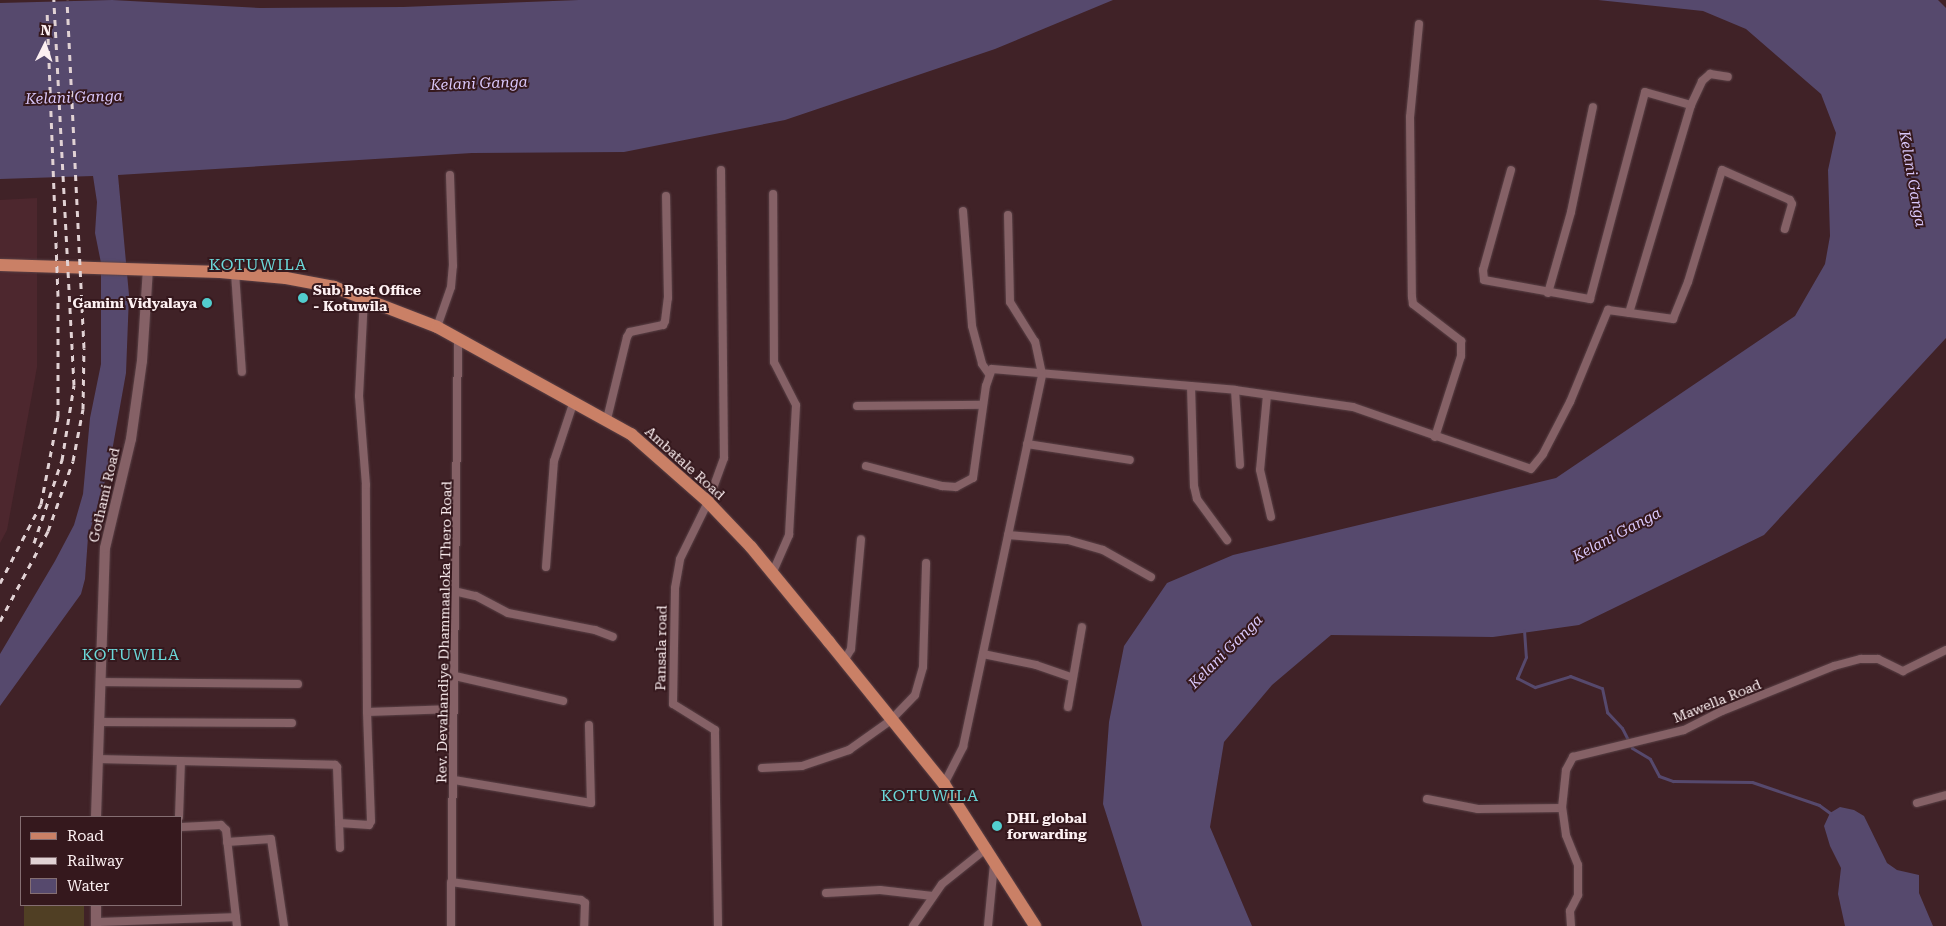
<!DOCTYPE html>
<style>
body{margin:0}
#map{position:relative;width:1946px;height:926px;overflow:hidden;background:#402227;font-family:"Roboto Serif",serif}
div>[style]{position:absolute}
.built>*{inset:0;background:#4d272e}
.green>*{inset:0;background:#503f24;transform-origin:0 0}
.water>*{inset:0;background:#56496d}
.stream>*{height:3px;margin:-1.5px;padding:0 1.5px;transform-origin:1.5px;border-radius:1.5px;background:#56496d}
.roads{filter:drop-shadow(0 0 1px #594146) drop-shadow(0 0 1px #594146)}
.minor>*{height:8px;margin:-4px;padding:0 4px;transform-origin:4px;border-radius:4px;background:#856166}
.tertiary>*{height:10px;margin:-5px;padding:0 5px;transform-origin:5px;border-radius:5px;background:#856166}
.primary>*{height:12px;margin:-6px;padding:0 6px;transform-origin:6px;border-radius:6px;background:#ca8066}
.rail>*{height:3px;margin-top:-1.5px;transform-origin:0;background:repeating-linear-gradient(90deg,#e1d2d4 0 6px,transparent 0 12px)}
.dots>*{width:14px;height:14px;translate:-50% -50%;box-sizing:border-box;border:2px solid #35181d;border-radius:50%}
span{translate:-50% -50%;white-space:nowrap;text-align:center;line-height:1.15;-webkit-text-stroke:4px #35181d;paint-order:stroke}
.poi-label{font-size:14px;color:#fdf0f2;font-weight:700}
.left{translate:0 -50%;text-align:left}
.right{translate:-100% -50%;text-align:right}
.street-label{font-size:14px;color:#fdf0f2}
.water-label{font-size:15px;color:#dac8fb;font-style:italic}
.quarter-label{font-size:16px;color:#6bd8d9;letter-spacing:1px}
.legend{position:absolute;left:20px;top:816px;width:162px;height:90px;box-sizing:border-box;background:#35181d;border:1px solid #856e72;margin:0;padding:6px 9px;list-style:none;font-size:15px;color:#fdf0f2}
.legend li{display:flex;align-items:center;gap:10px;height:25px}
.legend b{width:25px;border:1px solid #856e72}
.north{position:absolute;left:20px;top:20px;width:50px;height:50px;-webkit-text-stroke:4px #35181d;paint-order:stroke;rotate:4deg;font-size:14px;font-weight:700;line-height:20px;text-align:center;color:#fdf0f2}
.north::after{content:'';display:block;margin:auto;width:18px;height:22px;background:#fdf0f2;clip-path:polygon(50% 0,100% 100%,50% 72%,0 100%)}
</style>
<div id="map">
<div class="built">
<div style="clip-path:polygon(37px 198px,37px 367px,7px 530px,0 543px,0 200px)"></div>
</div>
<div class="green">
<div style="left:24px;top:905px;width:60px;height:21px"></div>
</div>
<div class="water">
<div style="clip-path:polygon(112px 0,260px 8px,403px 7px,579px 0,1113px 0,995px 49px,785px 120px,624px 152px,472px 153px,118px 175px,129px 295px,126px 373px,109px 468px,88px 537px,85px 579px,81px 594px,0 706px,0 654px,55px 561px,74px 525px,83px 494px,90px 418px,101px 364px,101px 263px,95px 233px,97px 202px,93px 176px,0 179px,0 3px)"></div>
<div style="clip-path:polygon(1598px 0,1938px 0,1946px 8px,1946px 338px,1764px 535px,1579px 625px,1493px 637px,1331px 635px,1272px 685px,1224px 742px,1210px 827px,1252px 926px,1142px 926px,1103px 804px,1109px 722px,1124px 646px,1167px 583px,1233px 555px,1556px 478px,1795px 316px,1825px 264px,1830px 236px,1828px 170px,1836px 133px,1821px 94px,1746px 29px,1703px 11px)"></div>
<div style="clip-path:polygon(1840px 807px,1854px 810px,1864px 816px,1887px 863px,1897px 870px,1919px 875px,1919px 893px,1933px 926px,1845px 926px,1838px 894px,1841px 868px,1830px 846px,1824px 826px,1830px 813px)"></div>
</div>
<div class="stream">
<div style="left:1524px;top:630px;width:27px;rotate:86deg"></div>
<div style="left:1526px;top:657px;width:23px;rotate:113deg"></div>
<div style="left:1517px;top:678px;width:20px;rotate:27deg"></div>
<div style="left:1535px;top:687px;width:37px;rotate:-17deg"></div>
<div style="left:1570px;top:676px;width:34px;rotate:21deg"></div>
<div style="left:1602px;top:688px;width:25px;rotate:78deg"></div>
<div style="left:1607px;top:712px;width:22px;rotate:47deg"></div>
<div style="left:1622px;top:728px;width:22px;rotate:63deg"></div>
<div style="left:1632px;top:748px;width:21px;rotate:31deg"></div>
<div style="left:1650px;top:759px;width:19px;rotate:62deg"></div>
<div style="left:1659px;top:776px;width:15px;rotate:20deg"></div>
<div style="left:1673px;top:781px;width:79px;rotate:0.7deg"></div>
<div style="left:1752px;top:782px;width:71px;rotate:18.9deg"></div>
<div style="left:1819px;top:805px;width:14px;rotate:36deg"></div>
</div>
<div class="roads">
<div class="minor">
<div style="left:1419px;top:24px;width:93px;rotate:95.5deg"></div>
<div style="left:1410px;top:117px;width:180px;rotate:89.4deg"></div>
<div style="left:1412px;top:297px;width:7px;rotate:82deg"></div>
<div style="left:1413px;top:304px;width:61px;rotate:37.6deg"></div>
<div style="left:1461px;top:341px;width:15px;rotate:90deg"></div>
<div style="left:1461px;top:356px;width:85px;rotate:107.8deg"></div>
<div style="left:1511px;top:170px;width:104px;rotate:105.6deg"></div>
<div style="left:1483px;top:270px;width:10px;rotate:84deg"></div>
<div style="left:1484px;top:280px;width:108px;rotate:10.2deg"></div>
<div style="left:1590px;top:299px;width:214px;rotate:-75.1deg"></div>
<div style="left:1645px;top:92px;width:48px;rotate:15.8deg"></div>
<div style="left:963px;top:211px;width:115px;rotate:85.5deg"></div>
<div style="left:972px;top:326px;width:39px;rotate:75deg"></div>
<div style="left:982px;top:364px;width:12px;rotate:55deg"></div>
<div style="left:235px;top:273px;width:99px;rotate:86deg"></div>
<div style="left:1548px;top:293px;width:84px;rotate:-74.1deg"></div>
<div style="left:1571px;top:212px;width:107px;rotate:-78.2deg"></div>
<div style="left:1629px;top:313px;width:217px;rotate:-73.4deg"></div>
<div style="left:1691px;top:105px;width:26px;rotate:-65deg"></div>
<div style="left:1702px;top:81px;width:11px;rotate:-41deg"></div>
<div style="left:1710px;top:74px;width:18px;rotate:9deg"></div>
<div style="left:437px;top:327px;width:42px;rotate:-70.7deg"></div>
<div style="left:451px;top:287px;width:21px;rotate:-85deg"></div>
<div style="left:453px;top:266px;width:91px;rotate:-91.9deg"></div>
<div style="left:1191px;top:386px;width:100px;rotate:88.3deg"></div>
<div style="left:1194px;top:486px;width:13px;rotate:77deg"></div>
<div style="left:1197px;top:499px;width:51px;rotate:53.8deg"></div>
<div style="left:1235px;top:390px;width:75px;rotate:86.2deg"></div>
<div style="left:1267px;top:395px;width:75px;rotate:95.3deg"></div>
<div style="left:1260px;top:470px;width:48px;rotate:76.8deg"></div>
<div style="left:857px;top:406px;width:126px;rotate:-0.5deg"></div>
<div style="left:607px;top:419px;width:84px;rotate:-76.3deg"></div>
<div style="left:627px;top:337px;width:6px;rotate:-59deg"></div>
<div style="left:630px;top:332px;width:34px;rotate:-12deg"></div>
<div style="left:663px;top:325px;width:4px;rotate:-63deg"></div>
<div style="left:665px;top:321px;width:23px;rotate:-83deg"></div>
<div style="left:668px;top:298px;width:102px;rotate:-91.1deg"></div>
<div style="left:1027px;top:444px;width:104px;rotate:8.8deg"></div>
<div style="left:866px;top:466px;width:79px;rotate:14.7deg"></div>
<div style="left:942px;top:486px;width:14px;rotate:4deg"></div>
<div style="left:956px;top:487px;width:19px;rotate:-28deg"></div>
<div style="left:973px;top:478px;width:93px;rotate:-82deg"></div>
<div style="left:986px;top:386px;width:18px;rotate:-71deg"></div>
<div style="left:992px;top:369px;width:244px;rotate:4.9deg"></div>
<div style="left:1235px;top:390px;width:119px;rotate:8.2deg"></div>
<div style="left:1353px;top:407px;width:188px;rotate:19.2deg"></div>
<div style="left:1531px;top:469px;width:19px;rotate:-51deg"></div>
<div style="left:1543px;top:454px;width:59px;rotate:-62.6deg"></div>
<div style="left:1570px;top:402px;width:100px;rotate:-67.6deg"></div>
<div style="left:1608px;top:310px;width:66px;rotate:7.9deg"></div>
<div style="left:1673px;top:319px;width:40px;rotate:-68deg"></div>
<div style="left:1688px;top:282px;width:117px;rotate:-73.1deg"></div>
<div style="left:1722px;top:170px;width:74px;rotate:23.8deg"></div>
<div style="left:1790px;top:200px;width:4px;rotate:63deg"></div>
<div style="left:1792px;top:204px;width:26px;rotate:106deg"></div>
<div style="left:1008px;top:535px;width:60px;rotate:4.8deg"></div>
<div style="left:1068px;top:540px;width:36px;rotate:16deg"></div>
<div style="left:1103px;top:550px;width:55px;rotate:29.4deg"></div>
<div style="left:546px;top:567px;width:106px;rotate:-85.7deg"></div>
<div style="left:554px;top:461px;width:63px;rotate:-71.6deg"></div>
<div style="left:772px;top:574px;width:43px;rotate:-66.4deg"></div>
<div style="left:789px;top:535px;width:130px;rotate:-86.9deg"></div>
<div style="left:796px;top:405px;width:48px;rotate:-117.1deg"></div>
<div style="left:774px;top:362px;width:168px;rotate:-90.3deg"></div>
<div style="left:458px;top:592px;width:18px;rotate:13deg"></div>
<div style="left:476px;top:596px;width:36px;rotate:28deg"></div>
<div style="left:508px;top:613px;width:89px;rotate:11.1deg"></div>
<div style="left:595px;top:630px;width:19px;rotate:21deg"></div>
<div style="left:983px;top:654px;width:54px;rotate:11.7deg"></div>
<div style="left:1036px;top:665px;width:39px;rotate:19deg"></div>
<div style="left:844px;top:661px;width:14px;rotate:-60deg"></div>
<div style="left:851px;top:649px;width:110px;rotate:-84.8deg"></div>
<div style="left:455px;top:676px;width:111px;rotate:13deg"></div>
<div style="left:101px;top:682px;width:197px;rotate:0.6deg"></div>
<div style="left:1068px;top:707px;width:81px;rotate:-80.1deg"></div>
<div style="left:367px;top:712px;width:87px;rotate:-2deg"></div>
<div style="left:99px;top:722px;width:193px;rotate:0.3deg"></div>
<div style="left:97px;top:759px;width:238px;rotate:1.4deg"></div>
<div style="left:335px;top:765px;width:3px;rotate:45deg"></div>
<div style="left:337px;top:767px;width:81px;rotate:87.9deg"></div>
<div style="left:762px;top:768px;width:40px;rotate:-2.9deg"></div>
<div style="left:802px;top:766px;width:50px;rotate:-18.8deg"></div>
<div style="left:849px;top:750px;width:50px;rotate:-35.3deg"></div>
<div style="left:890px;top:721px;width:36px;rotate:-46deg"></div>
<div style="left:915px;top:695px;width:29px;rotate:-74deg"></div>
<div style="left:923px;top:667px;width:104px;rotate:-88.3deg"></div>
<div style="left:454px;top:780px;width:139px;rotate:9.5deg"></div>
<div style="left:591px;top:803px;width:78px;rotate:-91.5deg"></div>
<div style="left:944px;top:784px;width:42px;rotate:-62.8deg"></div>
<div style="left:963px;top:747px;width:381px;rotate:-78deg"></div>
<div style="left:1042px;top:374px;width:33px;rotate:-102deg"></div>
<div style="left:1035px;top:342px;width:47px;rotate:-122deg"></div>
<div style="left:1010px;top:302px;width:87px;rotate:-91.3deg"></div>
<div style="left:1427px;top:799px;width:52px;rotate:11.1deg"></div>
<div style="left:1478px;top:809px;width:84px;rotate:-0.7deg"></div>
<div style="left:1917px;top:803px;width:30px;rotate:-15deg"></div>
<div style="left:179px;top:817px;width:56px;rotate:-88deg"></div>
<div style="left:339px;top:823px;width:30px;rotate:4deg"></div>
<div style="left:369px;top:825px;width:4px;rotate:-63deg"></div>
<div style="left:371px;top:821px;width:109px;rotate:-92.1deg"></div>
<div style="left:367px;top:712px;width:227px;rotate:-90.3deg"></div>
<div style="left:366px;top:485px;width:89px;rotate:-94.5deg"></div>
<div style="left:359px;top:396px;width:98px;rotate:-87.1deg"></div>
<div style="left:181px;top:827px;width:40px;rotate:-2.9deg"></div>
<div style="left:221px;top:825px;width:7px;rotate:45deg"></div>
<div style="left:226px;top:830px;width:97px;rotate:83.5deg"></div>
<div style="left:227px;top:842px;width:44px;rotate:-3.9deg"></div>
<div style="left:271px;top:839px;width:88px;rotate:81.5deg"></div>
<div style="left:451px;top:882px;width:131px;rotate:7.9deg"></div>
<div style="left:581px;top:900px;width:5px;rotate:37deg"></div>
<div style="left:585px;top:903px;width:23px;rotate:92deg"></div>
<div style="left:826px;top:893px;width:54px;rotate:-3.2deg"></div>
<div style="left:880px;top:890px;width:53px;rotate:6.5deg"></div>
<div style="left:96px;top:922px;width:140px;rotate:-2deg"></div>
<div style="left:451px;top:926px;width:588px;rotate:-89.32deg"></div>
<div style="left:718px;top:926px;width:196px;rotate:-90.9deg"></div>
<div style="left:715px;top:730px;width:49px;rotate:-148.2deg"></div>
<div style="left:673px;top:704px;width:116px;rotate:-89deg"></div>
<div style="left:675px;top:588px;width:29px;rotate:-80deg"></div>
<div style="left:680px;top:559px;width:64px;rotate:-63.8deg"></div>
<div style="left:708px;top:502px;width:47px;rotate:-70deg"></div>
<div style="left:724px;top:458px;width:288px;rotate:-90.6deg"></div>
<div style="left:913px;top:926px;width:51px;rotate:-55.4deg"></div>
<div style="left:942px;top:884px;width:58px;rotate:-38.7deg"></div>
<div style="left:988px;top:926px;width:62px;rotate:-84.5deg"></div>
<div style="left:1571px;top:926px;width:15px;rotate:-94deg"></div>
<div style="left:1570px;top:911px;width:18px;rotate:-63deg"></div>
<div style="left:1578px;top:895px;width:30px;rotate:-90deg"></div>
<div style="left:1578px;top:865px;width:32px;rotate:-112deg"></div>
<div style="left:1566px;top:835px;width:27px;rotate:-98deg"></div>
<div style="left:1562px;top:808px;width:38px;rotate:-84deg"></div>
<div style="left:1566px;top:770px;width:15px;rotate:-62deg"></div>
<div style="left:1573px;top:757px;width:114px;rotate:-13.7deg"></div>
<div style="left:1684px;top:730px;width:42px;rotate:-26.6deg"></div>
<div style="left:1722px;top:711px;width:121px;rotate:-21.9deg"></div>
<div style="left:1834px;top:666px;width:28px;rotate:-15deg"></div>
<div style="left:1861px;top:659px;width:17px"></div>
<div style="left:1878px;top:659px;width:28px;rotate:26deg"></div>
<div style="left:1903px;top:671px;width:48px;rotate:-26deg"></div>
</div>
<div class="tertiary">
<div style="left:96px;top:817px;width:269px;rotate:-88.1deg"></div>
<div style="left:105px;top:548px;width:112px;rotate:-76.6deg"></div>
<div style="left:131px;top:439px;width:79px;rotate:-82deg"></div>
<div style="left:142px;top:361px;width:92px;rotate:-86.3deg"></div>
<div style="left:96px;top:905px;width:21px;rotate:90deg"></div>
</div>
<div class="primary">
<div style="left:0;top:265px;width:220px;rotate:1.8deg"></div>
<div style="left:220px;top:272px;width:66px;rotate:5.2deg"></div>
<div style="left:286px;top:278px;width:49px;rotate:10.6deg"></div>
<div style="left:334px;top:287px;width:110px;rotate:21.2deg"></div>
<div style="left:437px;top:327px;width:222px;rotate:28.9deg"></div>
<div style="left:631px;top:434px;width:103px;rotate:41.4deg"></div>
<div style="left:708px;top:502px;width:62px;rotate:46.3deg"></div>
<div style="left:751px;top:547px;width:123px;rotate:50.6deg"></div>
<div style="left:829px;top:642px;width:183px;rotate:51deg"></div>
<div style="left:944px;top:784px;width:169px;rotate:57.3deg"></div>
</div>
</div>
<div class="rail">
<div style="left:34px;top:543px;width:88px;rotate:-71.4deg"></div>
<div style="left:62px;top:460px;width:76px;rotate:-80.9deg"></div>
<div style="left:74px;top:385px;width:386px;rotate:-93deg"></div>
<div style="left:0;top:583px;width:89px;rotate:-62.6deg"></div>
<div style="left:41px;top:504px;width:90px;rotate:-79.1deg"></div>
<div style="left:58px;top:416px;width:120px;rotate:-90deg"></div>
<div style="left:58px;top:296px;width:283px;rotate:-92.2deg"></div>
<div style="left:0;top:621px;width:102px;rotate:-61.9deg"></div>
<div style="left:48px;top:531px;width:74px;rotate:-70.3deg"></div>
<div style="left:73px;top:461px;width:53px;rotate:-79.1deg"></div>
<div style="left:83px;top:409px;width:61px;rotate:-89.1deg"></div>
<div style="left:84px;top:348px;width:348px;rotate:-92.8deg"></div>
</div>
<div class="dots">
<div style="left:303px;top:298px;background:#52cdce"></div>
<div style="left:207px;top:303px;background:#52cdce"></div>
<div style="left:997px;top:826px;background:#52cdce"></div>
</div>
<div class="poi-label">
<span class="left" style="left:313px;top:298px">Sub Post Office<br>- Kotuwila</span>
<span class="right" style="left:197px;top:303px">Gamini Vidyalaya</span>
<span class="left" style="left:1007px;top:826px">DHL global<br>forwarding</span>
</div>
<div class="street-label">
<span style="left:685px;top:463px;rotate:42deg">Ambatale Road</span>
<span style="left:104px;top:495px;rotate:-77deg">Gothami Road</span>
<span style="left:444px;top:632px;rotate:-89deg">Rev. Devahandiye Dhammaaloka Thero Road</span>
<span style="left:661px;top:648px;rotate:-89deg">Pansala road</span>
<span style="left:1717px;top:701px;rotate:-22deg">Mawella Road</span>
</div>
<div class="water-label">
<span style="left:479px;top:84px;rotate:-2deg">Kelani Ganga</span>
<span style="left:74px;top:98px;rotate:-2deg">Kelani Ganga</span>
<span style="left:1912px;top:179px;rotate:80deg">Kelani Ganga</span>
<span style="left:1617px;top:535px;rotate:-28deg">Kelani Ganga</span>
<span style="left:1226px;top:652px;rotate:-45deg">Kelani Ganga</span>
</div>
<div class="quarter-label">
<span style="left:258px;top:265px">KOTUWILA</span>
<span style="left:131px;top:655px">KOTUWILA</span>
<span style="left:930px;top:796px">KOTUWILA</span>
</div>
<ul class="legend">
<li><b style="height:6px;background:#ca8066"></b>Road</li>
<li><b style="height:6px;background:#e1d2d4"></b>Railway</li>
<li><b style="height:14px;background:#56496d"></b>Water</li>
</ul>
<div class="north">N</div>
</div>
